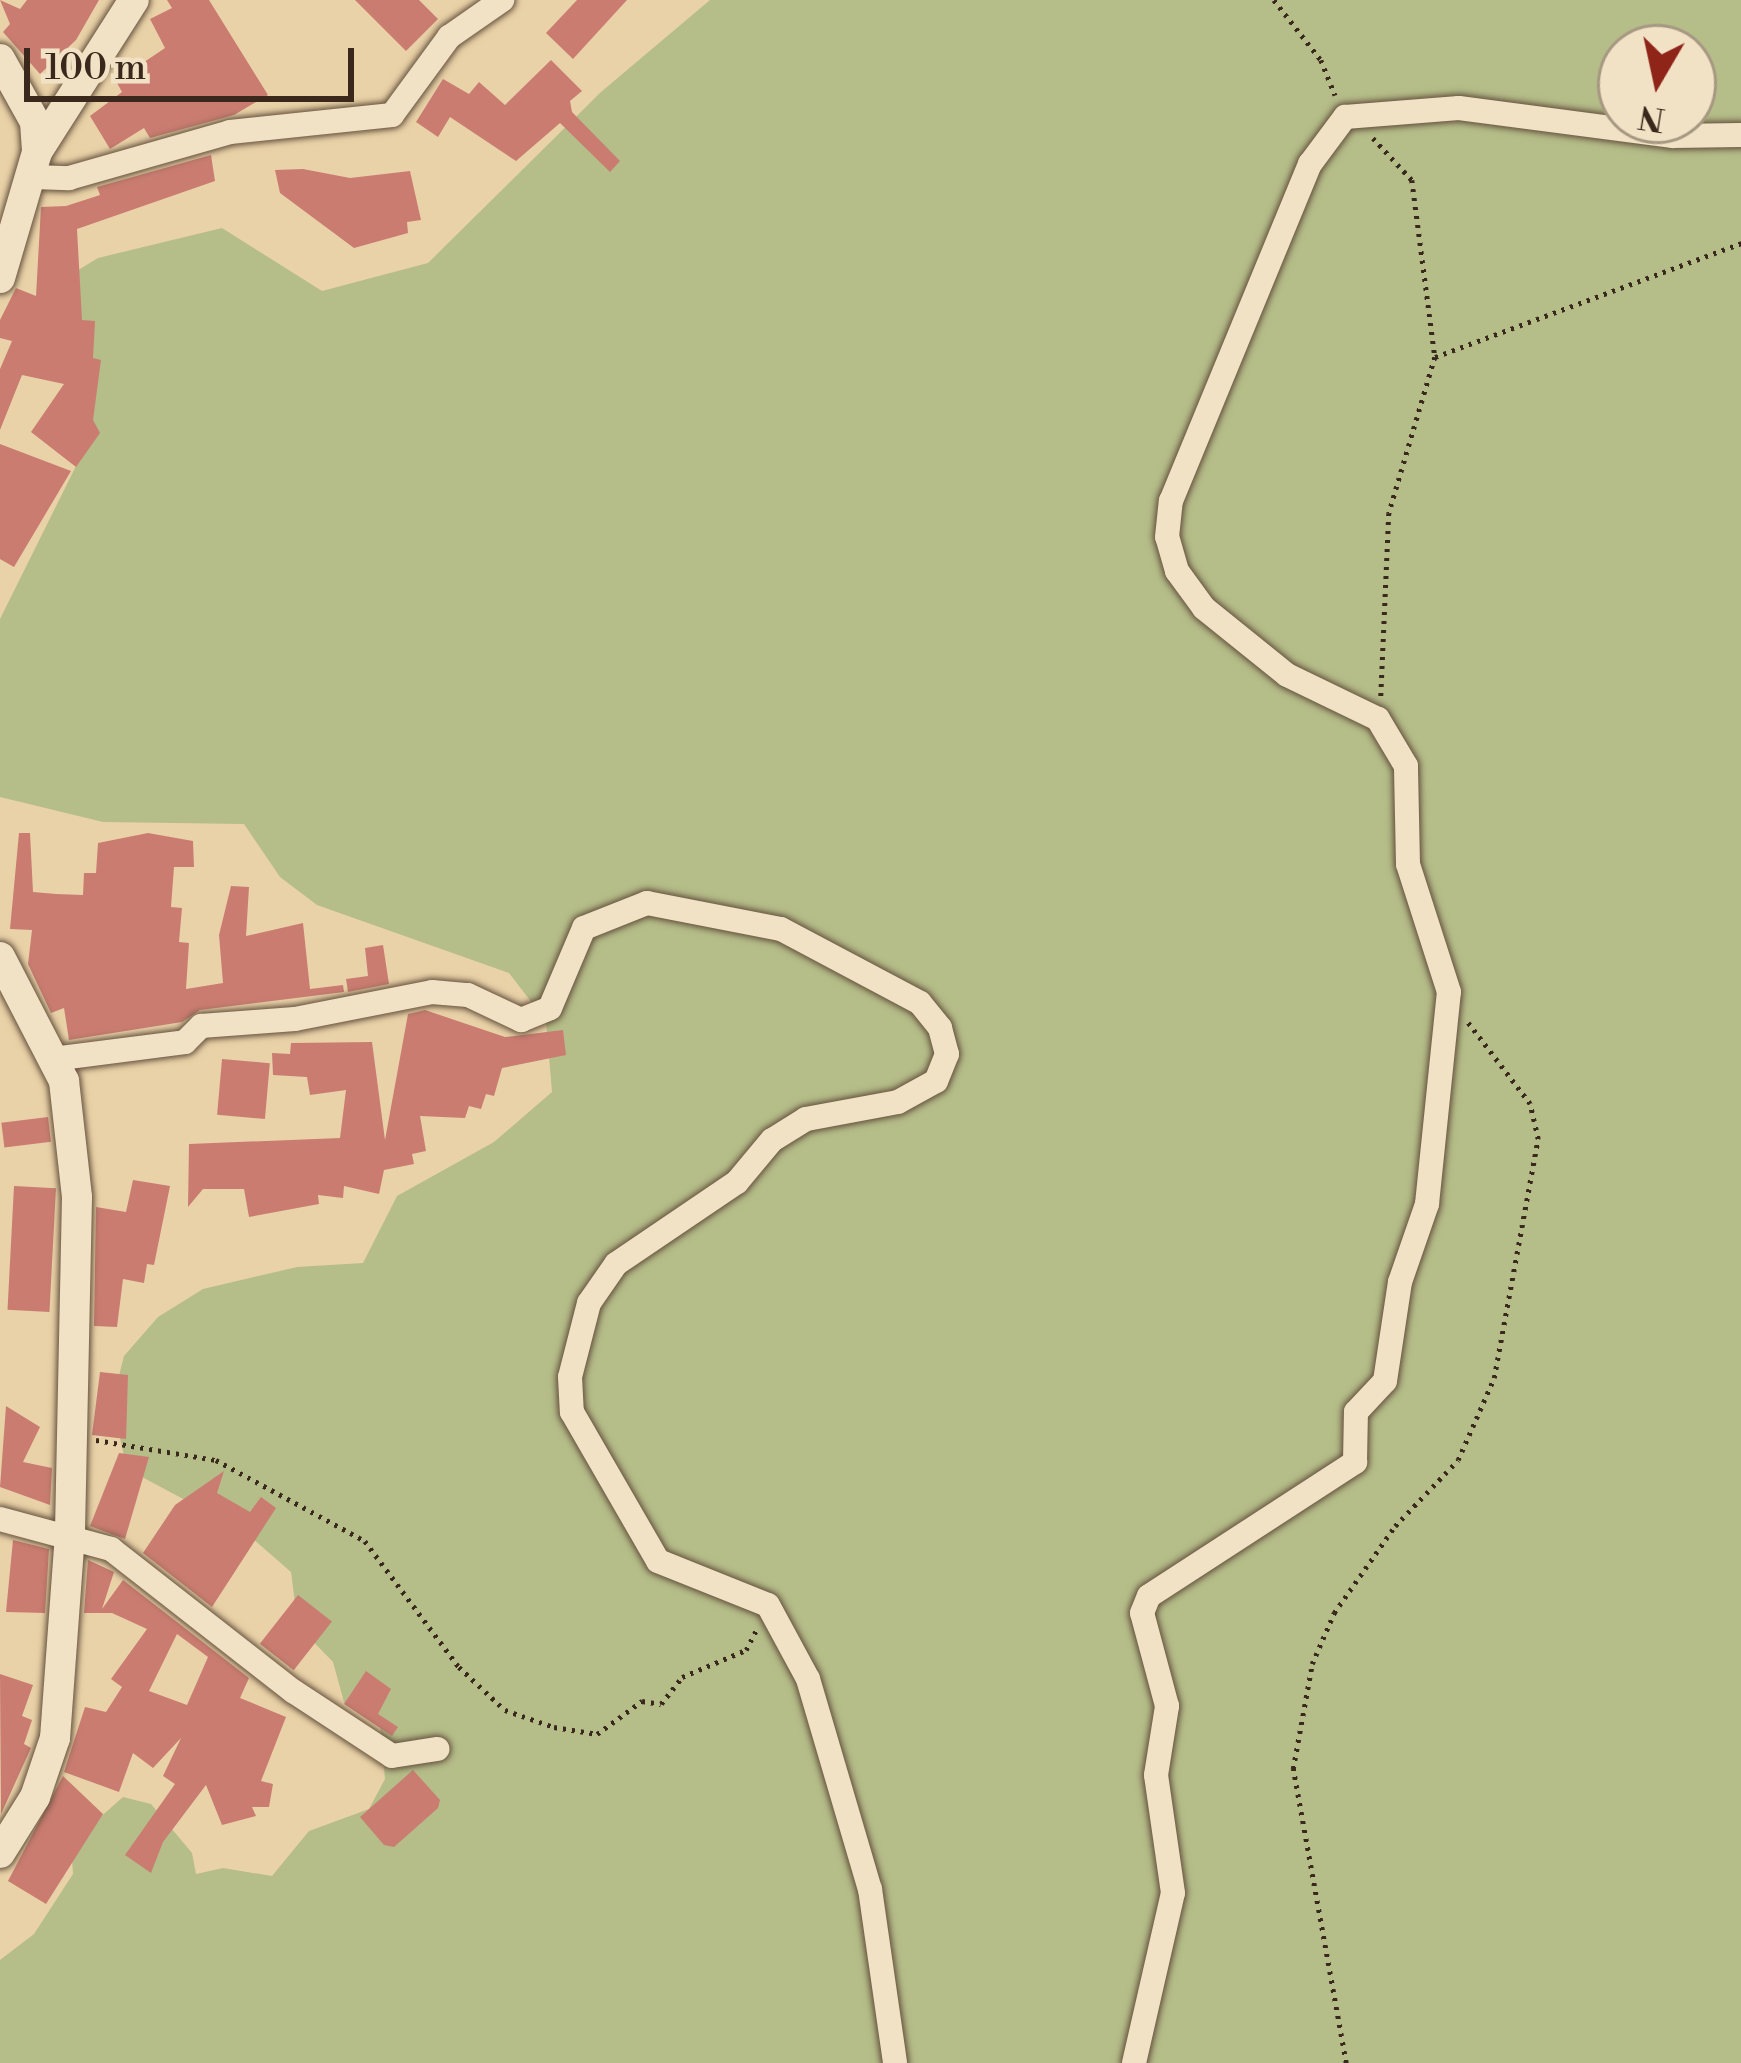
<!DOCTYPE html>
<style>
body{margin:0}
#map{position:relative;width:1741px;height:2063px;overflow:hidden;background:#ead2a8;font-family:"Libre Bodoni",serif}
div>[style]{position:absolute}
.green>*{inset:0;background:#b5bd89}
.building>*{inset:0;background:#ca7c71;transform-origin:0 0}
.path>*{height:4.5px;margin-top:-2.25px;transform-origin:0;background:repeating-linear-gradient(90deg,#39281b 0 3px,transparent 0 9px)}
.roads{filter:drop-shadow(0 0 3px #65523e) drop-shadow(0 0 3px #65523e)}
.minor>*{height:24px;margin:-12px;padding:0 12px;transform-origin:12px;border-radius:12px;background:#f1e2c6}
.tertiary>*{height:30px;margin:-15px;padding:0 15px;transform-origin:15px;border-radius:15px;background:#f1e2c6}
span{translate:-50% -50%;white-space:nowrap;text-align:center;line-height:1.15;-webkit-text-stroke:9px #f1e2c6;paint-order:stroke}
.north{position:absolute;left:1597px;top:24px;width:120px;height:120px;box-sizing:border-box;background:#f1e2c6;border:3px solid #a79882;border-radius:50%;rotate:189deg;font-size:33px;font-weight:700;line-height:48px;text-align:center;color:#39281b}
.north::after{content:'';display:block;margin:auto;width:42px;height:54px;background:#8f2418;clip-path:polygon(50% 0,100% 100%,50% 72%,0 100%)}
.scale{position:absolute;left:24px;top:48px;width:330px;height:54px;box-sizing:border-box;border:6px solid #39281b;border-top:0;padding-left:15px;font-size:36px;line-height:42px;white-space:nowrap;color:#39281b;-webkit-text-stroke:9px #f1e2c6;paint-order:stroke}
</style>
<div id="map">
<div class="green">
<div style="clip-path:polygon(evenodd,710px 0,1741px 0,1741px 2063px,0 2063px,0 1960px,34px 1934px,73px 1874px,71px 1843px,123px 1797px,151px 1804px,192px 1853px,196px 1874px,223px 1868px,272px 1876px,309px 1831px,369px 1809px,385px 1779px,380px 1726px,344px 1702px,333px 1662px,298px 1626px,291px 1572px,245px 1532px,127px 1469px,112px 1403px,124px 1356px,158px 1317px,203px 1289px,297px 1267px,363px 1263px,397px 1196px,494px 1142px,552px 1092px,546px 1021px,509px 973px,317px 905px,280px 877px,244px 824px,103px 822px,0 797px,0 619px,77px 464px,65px 278px,98px 258px,222px 228px,322px 291px,428px 263px,601px 92px,710px 0,1621px 48px,1693px 48px,1693px 120px,1621px 120px,1621px 48px)"></div>
</div>
<div class="building">
<div style="clip-path:polygon(0 0,20px 9px,27px 0,99px 0,76px 40px,40px 74px,3px 32px,10px 24px)"></div>
<div style="clip-path:polygon(167px 0,209px 0,268px 95px,234px 115px,150px 138px,144px 128px,110px 149px,90px 116px,122px 92px,116px 81px,165px 48px,150px 19px,172px 8px)"></div>
<div style="clip-path:polygon(355px 0,419px 0,438px 19px,406px 51px)"></div>
<div style="clip-path:polygon(577px 0,627px 0,573px 59px,546px 33px)"></div>
<div style="clip-path:polygon(551px 60px,582px 91px,570px 101px,572px 112px,620px 161px,610px 172px,560px 123px,516px 161px,450px 117px,438px 137px,416px 122px,443px 79px,469px 94px,479px 82px,505px 105px)"></div>
<div style="clip-path:polygon(211px 155px,215px 181px,77px 229px,82px 320px,95px 321px,93px 358px,101px 360px,93px 420px,100px 433px,76px 467px,31px 432px,64px 384px,22px 375px,0 430px,0 369px,12px 341px,0 338px,0 320px,16px 288px,36px 296px,41px 207px,66px 206px,100px 195px,97px 187px)"></div>
<div style="clip-path:polygon(303px 169px,350px 178px,410px 171px,421px 220px,407px 222px,408px 233px,354px 248px,280px 193px,275px 170px)"></div>
<div style="clip-path:polygon(0 444px,71px 471px,14px 567px,0 559px)"></div>
<div style="clip-path:polygon(19px 833px,30px 833px,33px 892px,56px 894px,83px 895px,84px 873px,96px 873px,98px 843px,148px 833px,193px 841px,194px 867px,174px 867px,171px 907px,182px 908px,179px 942px,189px 943px,186px 989px,223px 983px,219px 935px,231px 886px,249px 887px,246px 936px,303px 923px,310px 989px,343px 985px,344px 992px,200px 1010px,182px 1022px,69px 1040px,64px 1008px,51px 1013px,28px 964px,32px 930px,10px 929px)"></div>
<div style="clip-path:polygon(383px 945px,389px 984px,348px 992px,346px 979px,368px 976px,365px 948px)"></div>
<div style="clip-path:polygon(425px 1010px,505px 1037px,563px 1030px,566px 1055px,502px 1068px,494px 1096px,486px 1094px,481px 1109px,469px 1106px,465px 1118px,420px 1116px,426px 1151px,412px 1154px,414px 1164px,384px 1170px,379px 1194px,344px 1186px,343px 1198px,318px 1195px,319px 1204px,249px 1217px,244px 1189px,203px 1189px,188px 1207px,189px 1144px,340px 1138px,346px 1090px,310px 1095px,307px 1077px,273px 1075px,272px 1053px,290px 1054px,291px 1043px,372px 1042px,385px 1140px,408px 1014px)"></div>
<div style="left:222px;top:1059px;width:48px;height:56px;rotate:5deg"></div>
<div style="left:48px;top:1117px;width:25px;height:47px;rotate:83deg"></div>
<div style="clip-path:polygon(133px 1180px,170px 1186px,154px 1265px,147px 1264px,144px 1283px,123px 1279px,117px 1327px,94px 1326px,96px 1207px,126px 1212px)"></div>
<div style="left:14px;top:1186px;width:42px;height:124px;rotate:3deg"></div>
<div style="clip-path:polygon(100px 1372px,128px 1375px,126px 1439px,92px 1435px)"></div>
<div style="clip-path:polygon(6px 1406px,40px 1427px,23px 1462px,52px 1468px,50px 1505px,0 1487px)"></div>
<div style="clip-path:polygon(119px 1453px,149px 1457px,125px 1539px,90px 1526px)"></div>
<div style="clip-path:polygon(224px 1471px,217px 1493px,250px 1512px,261px 1497px,276px 1508px,212px 1607px,143px 1553px,175px 1505px)"></div>
<div style="clip-path:polygon(13px 1540px,49px 1549px,45px 1613px,6px 1612px)"></div>
<div style="clip-path:polygon(evenodd,88px 1560px,114px 1572px,102px 1609px,123px 1580px,249px 1678px,240px 1698px,286px 1717px,261px 1781px,273px 1784px,269px 1807px,252px 1807px,256px 1816px,222px 1825px,206px 1785px,163px 1842px,151px 1873px,125px 1855px,175px 1784px,163px 1776px,181px 1738px,153px 1768px,133px 1753px,119px 1792px,64px 1772px,85px 1707px,106px 1712px,122px 1687px,111px 1679px,147px 1629px,112px 1613px,84px 1613px,88px 1560px,177px 1634px,208px 1657px,187px 1705px,149px 1691px,177px 1634px)"></div>
<div style="left:298px;top:1595px;width:43px;height:62px;rotate:38deg"></div>
<div style="clip-path:polygon(366px 1671px,391px 1689px,378px 1714px,398px 1727px,392px 1736px,344px 1704px)"></div>
<div style="clip-path:polygon(0 1674px,33px 1685px,22px 1716px,32px 1720px,24px 1744px,31px 1748px,1px 1814px)"></div>
<div style="clip-path:polygon(413px 1770px,440px 1800px,438px 1808px,394px 1847px,384px 1845px,360px 1817px)"></div>
<div style="clip-path:polygon(63px 1776px,103px 1814px,46px 1904px,8px 1881px)"></div>
</div>
<div class="path">
<div style="left:1274px;top:0;width:76px;rotate:51.9deg"></div>
<div style="left:1321px;top:60px;width:38px;rotate:68deg"></div>
<div style="left:1373px;top:138px;width:57px;rotate:47.1deg"></div>
<div style="left:1412px;top:180px;width:178px;rotate:82.6deg"></div>
<div style="left:1435px;top:357px;width:163px;rotate:106.4deg"></div>
<div style="left:1389px;top:513px;width:183px;rotate:92.5deg"></div>
<div style="left:1435px;top:357px;width:327px;rotate:-20.4deg"></div>
<div style="left:96px;top:1440px;width:122px;rotate:9.5deg"></div>
<div style="left:216px;top:1460px;width:170px;rotate:28.5deg"></div>
<div style="left:365px;top:1541px;width:157px;rotate:53.3deg"></div>
<div style="left:459px;top:1667px;width:63px;rotate:43.1deg"></div>
<div style="left:505px;top:1710px;width:52px;rotate:19.1deg"></div>
<div style="left:554px;top:1727px;width:44px;rotate:9.2deg"></div>
<div style="left:597px;top:1734px;width:56px;rotate:-36.3deg"></div>
<div style="left:642px;top:1701px;width:19px;rotate:9deg"></div>
<div style="left:661px;top:1704px;width:34px;rotate:-52deg"></div>
<div style="left:682px;top:1677px;width:69px;rotate:-22.9deg"></div>
<div style="left:746px;top:1650px;width:22px;rotate:-63deg"></div>
<div style="left:1346px;top:2063px;width:299px;rotate:-100.2deg"></div>
<div style="left:1293px;top:1769px;width:107px;rotate:-79.7deg"></div>
<div style="left:1312px;top:1664px;width:56px;rotate:-66.7deg"></div>
<div style="left:1334px;top:1613px;width:106px;rotate:-55deg"></div>
<div style="left:1395px;top:1526px;width:91px;rotate:-46.3deg"></div>
<div style="left:1458px;top:1460px;width:90px;rotate:-66.3deg"></div>
<div style="left:1494px;top:1378px;width:243px;rotate:-79.6deg"></div>
<div style="left:1538px;top:1139px;width:36px;rotate:-103deg"></div>
<div style="left:1530px;top:1104px;width:102px;rotate:-127.4deg"></div>
</div>
<div class="roads">
<div class="minor">
<div style="left:34px;top:177px;width:35px;rotate:2deg"></div>
<div style="left:69px;top:178px;width:167px;rotate:-15.9deg"></div>
<div style="left:230px;top:132px;width:163px;rotate:-6deg"></div>
<div style="left:392px;top:115px;width:97px;rotate:-53.8deg"></div>
<div style="left:449px;top:37px;width:65px;rotate:-34.9deg"></div>
<div style="left:53px;top:1059px;width:133px;rotate:-7.3deg"></div>
<div style="left:185px;top:1042px;width:23px;rotate:-45deg"></div>
<div style="left:201px;top:1026px;width:94px;rotate:-4.3deg"></div>
<div style="left:295px;top:1019px;width:140px;rotate:-11.1deg"></div>
<div style="left:432px;top:992px;width:36px;rotate:5deg"></div>
<div style="left:468px;top:995px;width:59px;rotate:25.3deg"></div>
<div style="left:521px;top:1020px;width:31px;rotate:-22deg"></div>
<div style="left:550px;top:1008px;width:87px;rotate:-67deg"></div>
<div style="left:584px;top:928px;width:68px;rotate:-21.6deg"></div>
<div style="left:647px;top:903px;width:136px;rotate:11deg"></div>
<div style="left:781px;top:929px;width:157px;rotate:28deg"></div>
<div style="left:920px;top:1003px;width:32px;rotate:51deg"></div>
<div style="left:940px;top:1028px;width:27px;rotate:75deg"></div>
<div style="left:947px;top:1054px;width:29px;rotate:112deg"></div>
<div style="left:936px;top:1081px;width:43px;rotate:151.1deg"></div>
<div style="left:898px;top:1102px;width:94px;rotate:169.5deg"></div>
<div style="left:806px;top:1119px;width:40px;rotate:148deg"></div>
<div style="left:772px;top:1140px;width:55px;rotate:129.8deg"></div>
<div style="left:737px;top:1182px;width:146px;rotate:145.9deg"></div>
<div style="left:616px;top:1264px;width:47px;rotate:124.7deg"></div>
<div style="left:589px;top:1303px;width:76px;rotate:104.4deg"></div>
<div style="left:570px;top:1377px;width:35px;rotate:87deg"></div>
<div style="left:572px;top:1412px;width:172px;rotate:60deg"></div>
<div style="left:658px;top:1561px;width:118px;rotate:21.8deg"></div>
<div style="left:768px;top:1605px;width:84px;rotate:61.6deg"></div>
<div style="left:808px;top:1679px;width:219px;rotate:73.6deg"></div>
<div style="left:870px;top:1889px;width:176px;rotate:81.8deg"></div>
<div style="left:0;top:1519px;width:115px;rotate:15.1deg"></div>
<div style="left:111px;top:1549px;width:231px;rotate:38deg"></div>
<div style="left:293px;top:1691px;width:118px;rotate:33.3deg"></div>
<div style="left:392px;top:1756px;width:46px;rotate:-8.8deg"></div>
<div style="left:1134px;top:2063px;width:174px;rotate:-77.1deg"></div>
<div style="left:1173px;top:1893px;width:119px;rotate:-98.2deg"></div>
<div style="left:1156px;top:1775px;width:70px;rotate:-80.9deg"></div>
<div style="left:1167px;top:1706px;width:96px;rotate:-105deg"></div>
<div style="left:1142px;top:1613px;width:18px;rotate:-68deg"></div>
<div style="left:1149px;top:1596px;width:246px;rotate:-33deg"></div>
<div style="left:1355px;top:1462px;width:50px;rotate:-88.9deg"></div>
<div style="left:1356px;top:1412px;width:42px;rotate:-46.9deg"></div>
<div style="left:1385px;top:1381px;width:100px;rotate:-81.4deg"></div>
<div style="left:1400px;top:1282px;width:83px;rotate:-70.9deg"></div>
<div style="left:1427px;top:1204px;width:213px;rotate:-84.1deg"></div>
<div style="left:1449px;top:992px;width:134px;rotate:-107.8deg"></div>
<div style="left:1408px;top:864px;width:98px;rotate:-91.2deg"></div>
<div style="left:1406px;top:766px;width:55px;rotate:-120.8deg"></div>
<div style="left:1378px;top:719px;width:101px;rotate:-154.2deg"></div>
<div style="left:1287px;top:675px;width:107px;rotate:-141.1deg"></div>
<div style="left:1204px;top:608px;width:46px;rotate:-126.1deg"></div>
<div style="left:1177px;top:571px;width:35px;rotate:-106deg"></div>
<div style="left:1167px;top:537px;width:36px;rotate:-84deg"></div>
<div style="left:1171px;top:501px;width:365px;rotate:-67.6deg"></div>
<div style="left:1310px;top:164px;width:59px;rotate:-53.3deg"></div>
<div style="left:1345px;top:117px;width:114px;rotate:-4.5deg"></div>
<div style="left:1459px;top:108px;width:216px;rotate:7.5deg"></div>
<div style="left:1673px;top:136px;width:68px;rotate:-0.8deg"></div>
</div>
<div class="tertiary">
<div style="left:0;top:59px;width:72px;rotate:60.9deg"></div>
<div style="left:35px;top:122px;width:30px;rotate:86deg"></div>
<div style="left:0;top:278px;width:131px;rotate:-73.6deg"></div>
<div style="left:37px;top:152px;width:180px;rotate:-57.5deg"></div>
<div style="left:0;top:957px;width:140px;rotate:62.7deg"></div>
<div style="left:64px;top:1081px;width:117px;rotate:83.6deg"></div>
<div style="left:77px;top:1197px;width:337px;rotate:91.2deg"></div>
<div style="left:70px;top:1534px;width:205px;rotate:94.2deg"></div>
<div style="left:55px;top:1738px;width:62px;rotate:108.7deg"></div>
<div style="left:35px;top:1797px;width:66px;rotate:122deg"></div>
</div>
</div>
<div class="north">N</div>
<div class="scale">100 m</div>
</div>
